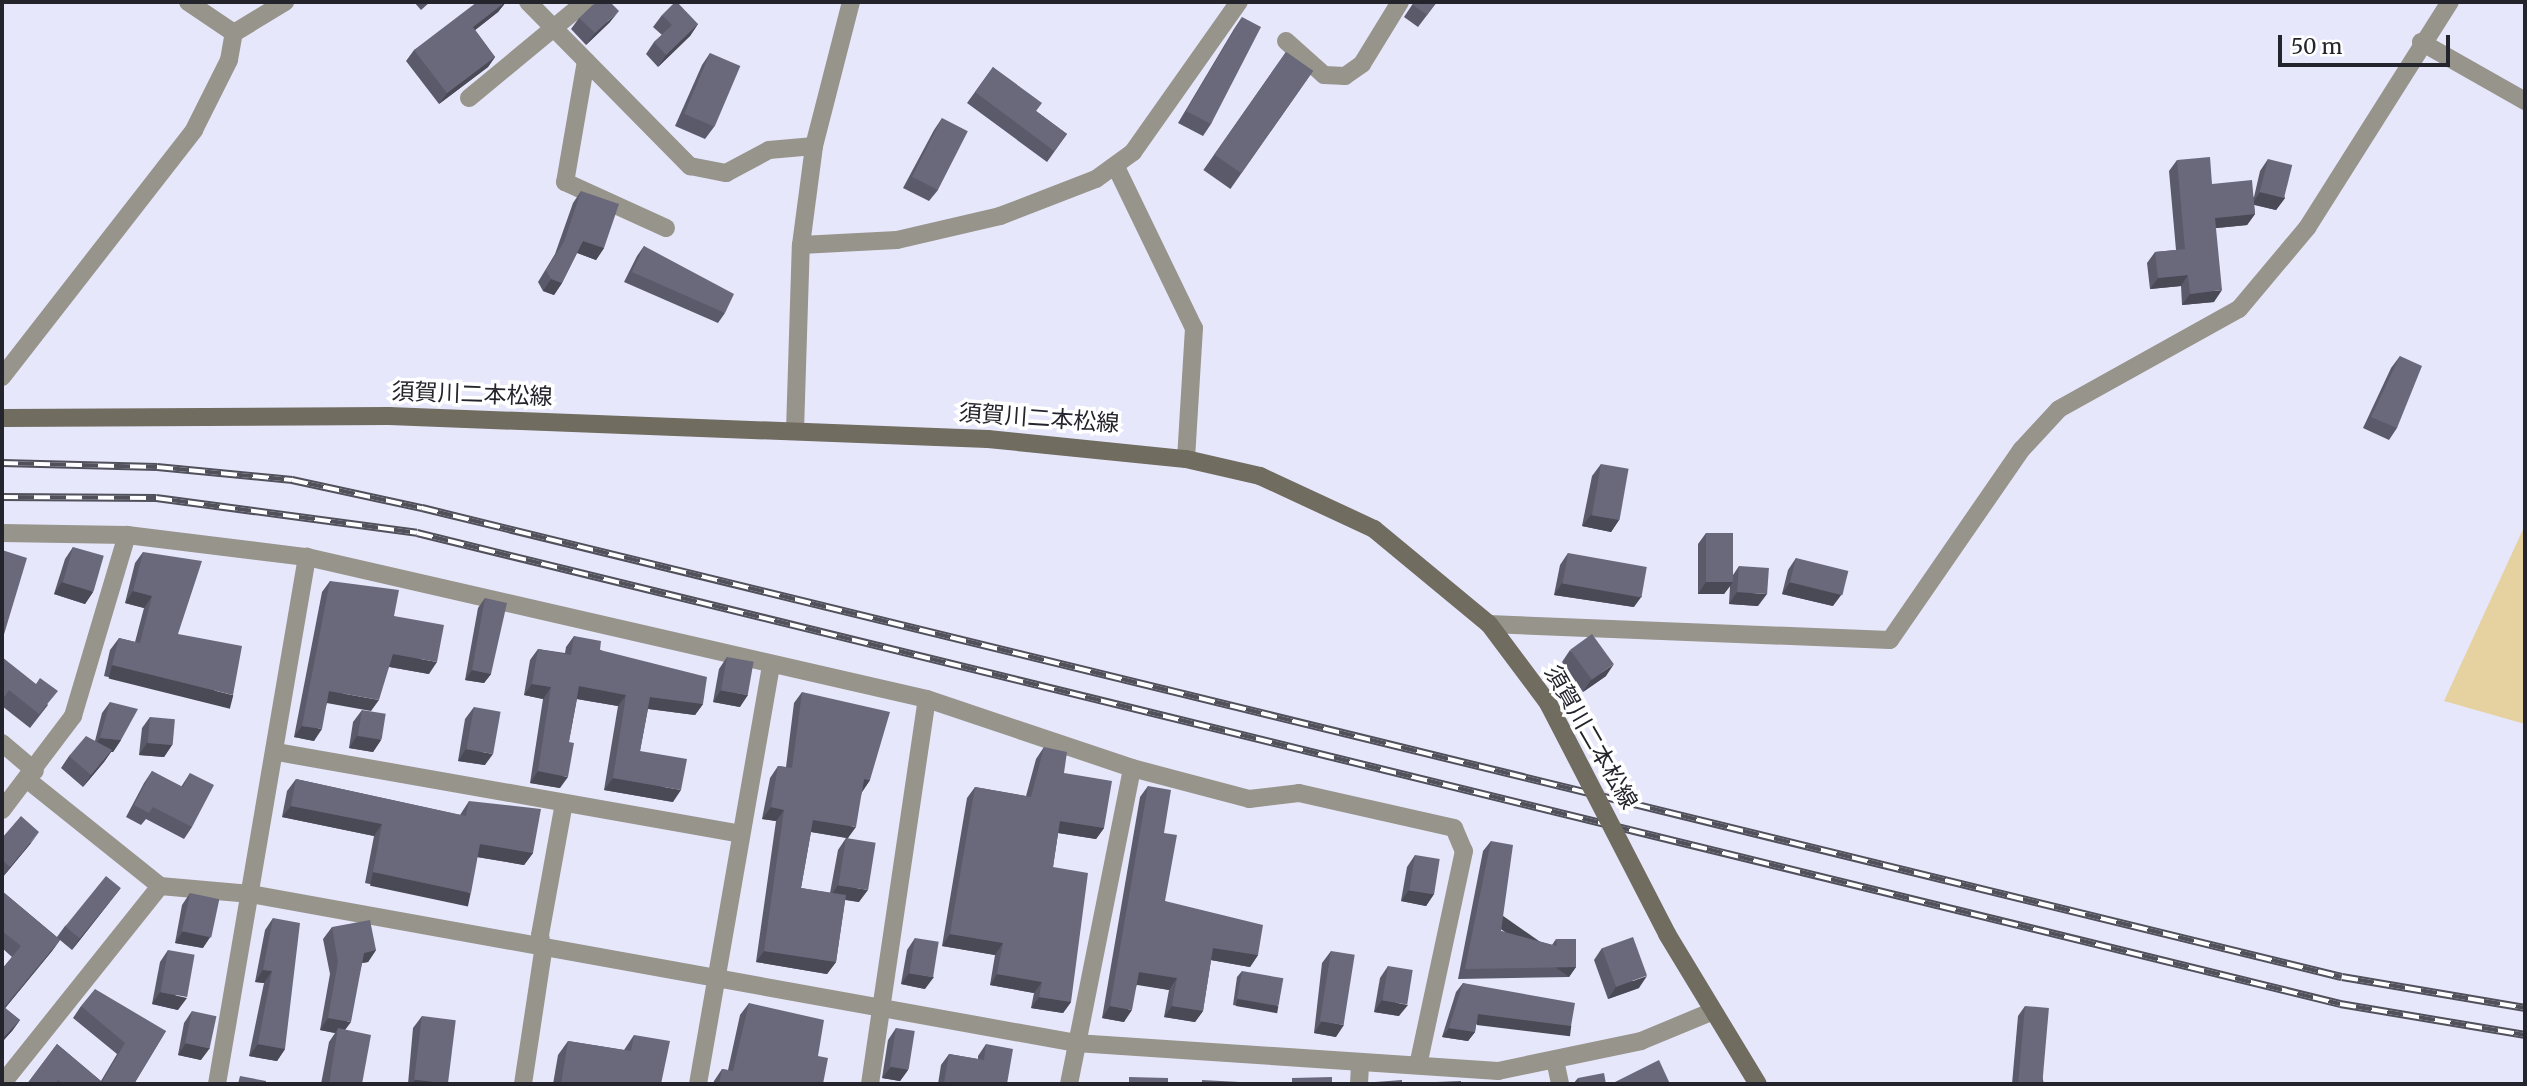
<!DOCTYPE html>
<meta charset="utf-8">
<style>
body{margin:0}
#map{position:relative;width:2527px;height:1086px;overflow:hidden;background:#e7e7fc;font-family:Merriweather,"Noto Sans JP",serif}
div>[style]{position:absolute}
.green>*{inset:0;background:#e5d2a0}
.minor>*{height:18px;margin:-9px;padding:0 9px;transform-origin:9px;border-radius:9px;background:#97948c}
.tertiary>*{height:18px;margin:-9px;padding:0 9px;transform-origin:9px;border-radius:9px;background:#97948c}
.secondary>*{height:18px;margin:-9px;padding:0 9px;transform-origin:9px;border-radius:9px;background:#706c60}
.rail>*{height:8px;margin-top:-4px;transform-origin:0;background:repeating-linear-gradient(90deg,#fff 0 16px,#51515c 0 32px);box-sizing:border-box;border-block:2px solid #51515c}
.secondary-bridge>*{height:18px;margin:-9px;padding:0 9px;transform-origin:9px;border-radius:9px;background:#706c60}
.wall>*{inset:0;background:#5b5a6b;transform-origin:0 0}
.shaded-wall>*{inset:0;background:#4a4a57;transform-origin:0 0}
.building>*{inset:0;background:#6a697c;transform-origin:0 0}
span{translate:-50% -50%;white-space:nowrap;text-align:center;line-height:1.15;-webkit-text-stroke:7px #fff;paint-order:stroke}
.street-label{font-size:23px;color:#24242c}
.frame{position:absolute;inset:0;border:4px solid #24242c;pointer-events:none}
.scale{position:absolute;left:2278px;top:35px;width:172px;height:32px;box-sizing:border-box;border:4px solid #24242c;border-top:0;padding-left:9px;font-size:21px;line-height:24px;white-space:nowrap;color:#24242c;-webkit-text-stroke:5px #fff;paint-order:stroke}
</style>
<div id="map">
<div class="green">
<div style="clip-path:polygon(2525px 525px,2525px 724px,2444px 701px)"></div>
</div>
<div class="minor">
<div style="left:188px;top:2px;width:55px;rotate:34deg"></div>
<div style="left:234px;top:33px;width:60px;rotate:-31.3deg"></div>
<div style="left:528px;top:2px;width:231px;rotate:45.4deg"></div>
<div style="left:690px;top:166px;width:37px;rotate:11deg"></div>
<div style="left:726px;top:173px;width:49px;rotate:-28.1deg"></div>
<div style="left:769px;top:150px;width:45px;rotate:-5.1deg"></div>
<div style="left:1286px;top:41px;width:51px;rotate:41.8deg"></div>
<div style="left:1324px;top:75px;width:21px;rotate:3deg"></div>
<div style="left:1345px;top:76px;width:21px;rotate:-35deg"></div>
<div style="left:1362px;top:64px;width:73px;rotate:-58.5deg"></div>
<div style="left:2421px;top:42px;width:120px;rotate:29.6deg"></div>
<div style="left:586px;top:61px;width:123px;rotate:99.8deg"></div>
<div style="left:565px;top:182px;width:111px;rotate:24.5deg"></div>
<div style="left:469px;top:98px;width:151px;rotate:-39.6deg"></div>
<div style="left:1116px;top:167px;width:179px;rotate:64.2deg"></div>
<div style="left:1194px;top:328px;width:131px;rotate:93.5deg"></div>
<div style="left:801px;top:245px;width:96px;rotate:-3deg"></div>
<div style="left:897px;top:240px;width:106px;rotate:-13.1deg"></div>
<div style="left:1000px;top:216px;width:103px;rotate:-21.1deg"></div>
<div style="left:1096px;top:179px;width:46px;rotate:-36.1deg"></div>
<div style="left:1133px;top:152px;width:184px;rotate:-54.8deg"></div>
<div style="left:2px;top:377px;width:313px;rotate:-52.1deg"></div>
<div style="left:194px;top:130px;width:78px;rotate:-63.4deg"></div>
<div style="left:229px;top:60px;width:27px;rotate:-80deg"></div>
<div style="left:2px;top:533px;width:125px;rotate:0.9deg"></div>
<div style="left:127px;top:535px;width:181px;rotate:7deg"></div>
<div style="left:307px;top:557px;width:636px;rotate:12.9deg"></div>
<div style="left:927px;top:699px;width:216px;rotate:18.6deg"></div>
<div style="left:1132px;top:768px;width:121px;rotate:14.8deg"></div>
<div style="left:1249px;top:799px;width:50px;rotate:-6.8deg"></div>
<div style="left:1299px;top:793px;width:159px;rotate:12.7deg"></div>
<div style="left:1454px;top:828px;width:25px;rotate:67deg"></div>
<div style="left:1464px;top:851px;width:219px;rotate:102.1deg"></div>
<div style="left:1489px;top:624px;width:401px;rotate:2.3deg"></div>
<div style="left:1890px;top:640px;width:232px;rotate:-55.4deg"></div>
<div style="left:2022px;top:449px;width:54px;rotate:-47.2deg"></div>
<div style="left:2059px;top:409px;width:206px;rotate:-29.1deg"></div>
<div style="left:2239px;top:309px;width:106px;rotate:-50deg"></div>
<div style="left:2307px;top:228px;width:267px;rotate:-57.7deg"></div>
<div style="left:2px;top:743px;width:43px;rotate:40.3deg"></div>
<div style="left:277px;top:752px;width:471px;rotate:10deg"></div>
<div style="left:29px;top:781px;width:168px;rotate:38.7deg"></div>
<div style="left:2px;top:810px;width:118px;rotate:-52.9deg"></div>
<div style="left:73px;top:716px;width:189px;rotate:-73.4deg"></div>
<div style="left:543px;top:951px;width:16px;rotate:-101deg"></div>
<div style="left:540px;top:935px;width:134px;rotate:-79.7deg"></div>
<div style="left:1555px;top:1060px;width:25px;rotate:78deg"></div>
<div style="left:2px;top:1084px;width:253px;rotate:-51.4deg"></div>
<div style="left:160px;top:886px;width:91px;rotate:5deg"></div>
<div style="left:251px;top:894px;width:838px;rotate:10.24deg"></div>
<div style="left:1076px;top:1043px;width:423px;rotate:3.8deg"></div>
<div style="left:1498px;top:1071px;width:146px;rotate:-11.8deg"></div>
<div style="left:1641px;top:1041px;width:76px;rotate:-22.5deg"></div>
<div style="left:217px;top:1084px;width:535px;rotate:-80.31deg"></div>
<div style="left:698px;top:1084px;width:424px;rotate:-80.1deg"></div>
<div style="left:870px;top:1084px;width:389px;rotate:-81.6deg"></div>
<div style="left:1069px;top:1084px;width:322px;rotate:-78.7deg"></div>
<div style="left:1359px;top:1084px;width:22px;rotate:-87deg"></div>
</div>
<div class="tertiary">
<div style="left:795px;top:431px;width:186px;rotate:-88.2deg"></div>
<div style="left:801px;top:245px;width:100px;rotate:-82.5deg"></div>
<div style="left:814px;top:146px;width:149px;rotate:-75.6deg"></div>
<div style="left:523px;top:1084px;width:134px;rotate:-81.4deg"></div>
</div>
<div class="secondary">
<div style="left:2px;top:418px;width:387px;rotate:-0.3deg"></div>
<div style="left:389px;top:416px;width:599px;rotate:2.2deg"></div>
<div style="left:988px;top:439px;width:199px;rotate:5.8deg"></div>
<div style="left:1186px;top:459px;width:76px;rotate:12.9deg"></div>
<div style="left:1260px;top:476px;width:126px;rotate:24.9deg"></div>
<div style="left:1374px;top:529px;width:149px;rotate:39.6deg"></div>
<div style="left:1489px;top:624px;width:99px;rotate:53.2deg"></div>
<div style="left:1667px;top:934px;width:175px;rotate:58.8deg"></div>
</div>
<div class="rail">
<div style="left:2px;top:463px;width:155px;rotate:1.5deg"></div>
<div style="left:157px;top:467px;width:136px;rotate:5.5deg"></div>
<div style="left:292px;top:480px;width:133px;rotate:12.2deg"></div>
<div style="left:422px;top:508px;width:1976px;rotate:13.73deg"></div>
<div style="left:2342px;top:977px;width:186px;rotate:9.6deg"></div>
<div style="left:2px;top:497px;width:154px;rotate:0.4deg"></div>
<div style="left:156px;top:498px;width:263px;rotate:7.6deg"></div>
<div style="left:417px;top:533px;width:1980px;rotate:13.76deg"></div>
<div style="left:2340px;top:1004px;width:188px;rotate:9.5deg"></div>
</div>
<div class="secondary-bridge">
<div style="left:1548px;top:703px;width:260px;rotate:62.7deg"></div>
</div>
<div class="wall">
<div style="clip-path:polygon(414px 2px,430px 2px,421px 10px)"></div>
<div style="clip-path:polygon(506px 2px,498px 12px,475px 30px,495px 57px,488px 67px,439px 104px,406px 61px,414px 50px)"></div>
<div style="clip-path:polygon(1414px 2px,1437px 2px,1418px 27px,1404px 17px)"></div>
<div style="clip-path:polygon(662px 15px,698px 24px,690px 36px,658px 67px,646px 54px,654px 42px,662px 35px,653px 27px)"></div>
<div style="clip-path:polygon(1242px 17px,1211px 124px,1203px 136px,1178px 123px,1234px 29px)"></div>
<div style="clip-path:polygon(579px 18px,610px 22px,586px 45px,571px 29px)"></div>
<div style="left:1286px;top:52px;width:33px;height:144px;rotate:35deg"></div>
<div style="clip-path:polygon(710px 53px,714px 127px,705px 139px,675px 126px,702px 65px)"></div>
<div style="clip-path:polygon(993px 67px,1036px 111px,1067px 134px,1047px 162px,967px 103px)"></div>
<div style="clip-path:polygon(942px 118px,938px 190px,929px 201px,903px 188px,934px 130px)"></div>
<div style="clip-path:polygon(2268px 159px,2285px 198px,2276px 210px,2254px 205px,2255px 214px,2247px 225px,2216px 228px,2214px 302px,2182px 305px,2181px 286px,2150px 289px,2147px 263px,2155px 252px,2176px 250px,2169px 171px,2177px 160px,2212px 184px,2254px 197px,2260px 171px)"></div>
<div style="clip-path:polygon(581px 191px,604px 248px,596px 260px,577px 253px,562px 283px,554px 295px,543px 291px,538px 282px,555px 254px,573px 203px)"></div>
<div style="clip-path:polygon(644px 246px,725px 313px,718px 323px,624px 282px,637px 256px)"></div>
<div style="clip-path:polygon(2400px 356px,2397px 428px,2389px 440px,2363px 428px,2391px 368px)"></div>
<div style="clip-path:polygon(1601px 464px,1619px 520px,1611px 532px,1582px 526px,1592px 476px)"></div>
<div style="clip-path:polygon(1706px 533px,1733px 575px,1739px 566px,1758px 606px,1729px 604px,1730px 586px,1724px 594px,1698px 594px,1698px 544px)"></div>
<div style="clip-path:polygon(73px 547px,93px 592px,85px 604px,54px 594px,65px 559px)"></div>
<div style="clip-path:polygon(143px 552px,178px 634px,225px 706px,104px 676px,110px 650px,119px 638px,135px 642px,144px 608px,125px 603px,135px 563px)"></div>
<div style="clip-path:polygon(1568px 553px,1634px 607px,1554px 595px,1560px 565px)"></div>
<div style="clip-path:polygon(1796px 558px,1833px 606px,1782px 594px,1788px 570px)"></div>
<div style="clip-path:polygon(330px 581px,394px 616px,429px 674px,389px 667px,327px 703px,314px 741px,294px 737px,322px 592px)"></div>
<div style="clip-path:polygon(485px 598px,491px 674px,484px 683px,465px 680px,478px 608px)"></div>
<div style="clip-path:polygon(574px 636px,703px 704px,695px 715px,648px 709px,640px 751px,673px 802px,604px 790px,618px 706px,577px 699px,560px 788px,530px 783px,543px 699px,524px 695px,530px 660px,538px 649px,565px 653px,566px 647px)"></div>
<div style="clip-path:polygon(1570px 650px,1606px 676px,1583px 692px,1562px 662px)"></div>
<div style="clip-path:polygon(2px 657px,48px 705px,30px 728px,2px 706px)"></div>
<div style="clip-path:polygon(727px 657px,740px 707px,713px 702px,719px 669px)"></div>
<div style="clip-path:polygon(evenodd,802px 692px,870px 780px,862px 792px,848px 838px,859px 902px,845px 900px,836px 962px,827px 974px,756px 962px,776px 821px,762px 819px,770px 778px,778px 766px,786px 767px,794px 703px,802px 692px,811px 832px,846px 838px,838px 850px,830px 893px,801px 888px,811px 832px)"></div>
<div style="clip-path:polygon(110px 702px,121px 740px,113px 752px,111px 752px,104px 762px,83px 787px,61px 768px,69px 756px,95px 741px,102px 713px)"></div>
<div style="clip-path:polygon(474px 707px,485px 765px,458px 761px,465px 719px)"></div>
<div style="clip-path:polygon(362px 710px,381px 740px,373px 752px,349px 748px,353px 722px)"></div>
<div style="clip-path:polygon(150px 717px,172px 745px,164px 757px,139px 755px,142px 728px)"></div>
<div style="clip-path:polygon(1044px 747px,1104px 828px,1096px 839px,1058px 833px,1053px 867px,1071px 1002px,1063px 1013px,1031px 1008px,1034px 993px,990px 985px,995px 955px,942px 946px,967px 798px,975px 787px,1026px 796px,1036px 759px)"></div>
<div style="clip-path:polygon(152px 771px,181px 787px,190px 773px,192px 827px,184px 839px,146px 819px,141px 825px,126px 817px,144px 783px)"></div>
<div style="clip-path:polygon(296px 779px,460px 815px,469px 801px,533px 853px,524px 865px,477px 857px,463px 904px,365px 883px,374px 836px,282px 817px,287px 791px)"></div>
<div style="clip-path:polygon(1148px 786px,1164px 833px,1165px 901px,1258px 955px,1250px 967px,1211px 960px,1203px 1011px,1195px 1022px,1164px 1017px,1169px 990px,1137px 984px,1124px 1022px,1102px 1018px,1140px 797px)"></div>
<div style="clip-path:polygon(2px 838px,31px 843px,2px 878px)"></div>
<div style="clip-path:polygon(1491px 841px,1501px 931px,1552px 945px,1556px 939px,1576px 967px,1569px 977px,1458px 979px,1483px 851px)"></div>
<div style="clip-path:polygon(1415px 855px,1434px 894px,1426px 906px,1401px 901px,1407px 867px)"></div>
<div style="clip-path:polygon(121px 888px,72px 950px,60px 940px,52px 951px,5px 1008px,20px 1020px,12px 1031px,2px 1042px,2px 969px,12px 957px,2px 948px,2px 891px,57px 937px,65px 926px)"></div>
<div style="clip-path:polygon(190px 893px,203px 948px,175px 943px,182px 905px)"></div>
<div style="clip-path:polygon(273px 918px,285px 1049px,277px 1061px,249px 1056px,264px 983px,255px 982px,265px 930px)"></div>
<div style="clip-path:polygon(332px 927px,376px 950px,368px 962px,362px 963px,345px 1030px,362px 1084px,321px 1084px,329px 1042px,335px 1033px,320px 1030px,330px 974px,323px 939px)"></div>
<div style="clip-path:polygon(915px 938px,925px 989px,901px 984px,907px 950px)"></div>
<div style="clip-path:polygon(1602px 948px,1639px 988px,1608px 999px,1594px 960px)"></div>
<div style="clip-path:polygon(168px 950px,178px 1010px,152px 1004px,160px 962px)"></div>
<div style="clip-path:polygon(1331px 951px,1336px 1037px,1314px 1033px,1322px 963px)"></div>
<div style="clip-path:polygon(1388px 966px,1399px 1016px,1374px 1012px,1380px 978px)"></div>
<div style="clip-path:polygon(1242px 971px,1278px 1006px,1274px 1012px,1233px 1005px,1237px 977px)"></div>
<div style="clip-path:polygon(1463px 983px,1571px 1026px,1565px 1035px,1476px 1024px,1475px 1032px,1468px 1041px,1442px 1037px,1456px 992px)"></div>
<div style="clip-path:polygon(749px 1003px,818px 1056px,823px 1084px,713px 1084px,714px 1081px,722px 1069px,728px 1070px,740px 1015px)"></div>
<div style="clip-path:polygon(81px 1006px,166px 1031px,134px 1084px,27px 1084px,57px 1044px,101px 1081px,117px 1054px,73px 1018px)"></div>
<div style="clip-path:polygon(2025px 1006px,2044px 1084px,2012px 1084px,2018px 1016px)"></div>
<div style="clip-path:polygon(192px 1011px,201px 1060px,178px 1055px,184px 1023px)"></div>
<div style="clip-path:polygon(422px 1016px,449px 1084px,408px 1084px,413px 1028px)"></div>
<div style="clip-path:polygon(896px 1028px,908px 1070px,900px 1081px,882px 1078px,888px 1040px)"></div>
<div style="clip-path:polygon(634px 1035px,661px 1084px,553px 1084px,558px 1055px,568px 1041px,624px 1050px)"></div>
<div style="clip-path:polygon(986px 1044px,1007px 1084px,938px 1084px,941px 1065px,949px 1054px,978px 1059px,978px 1056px)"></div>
<div style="clip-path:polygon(1578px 1078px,1606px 1084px,1573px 1084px)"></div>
</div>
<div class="shaded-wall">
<div style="clip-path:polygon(506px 2px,498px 12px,465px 38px,473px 27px)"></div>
<div style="clip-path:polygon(619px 11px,610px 22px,586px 45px,595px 33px)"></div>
<div style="clip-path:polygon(698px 24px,690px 36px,658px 67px,666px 55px)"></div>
<div style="clip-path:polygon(495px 57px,488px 67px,439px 104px,447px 93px)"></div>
<div style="clip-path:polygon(2260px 192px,2285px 198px,2276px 210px,2252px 204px)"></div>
<div style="clip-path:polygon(2255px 214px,2247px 225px,2207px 229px,2215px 218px)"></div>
<div style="clip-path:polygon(583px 241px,604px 248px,596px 260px,575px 252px)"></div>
<div style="clip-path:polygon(2188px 275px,2181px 286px,2150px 289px,2158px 278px)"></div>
<div style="clip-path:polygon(551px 279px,562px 283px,554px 295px,543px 291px)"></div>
<div style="clip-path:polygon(2222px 290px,2214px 302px,2182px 305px,2190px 294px)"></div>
<div style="clip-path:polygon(1591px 515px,1619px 520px,1611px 532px,1582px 526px)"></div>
<div style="clip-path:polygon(62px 582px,93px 592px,85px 604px,54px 594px)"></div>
<div style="clip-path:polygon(1706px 582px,1733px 582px,1724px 594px,1698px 594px)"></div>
<div style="clip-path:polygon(1790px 582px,1842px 594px,1833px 606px,1782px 594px)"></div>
<div style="clip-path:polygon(1562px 583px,1642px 596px,1634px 607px,1554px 595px)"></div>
<div style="clip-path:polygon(133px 591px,152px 596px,144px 608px,125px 603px)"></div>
<div style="clip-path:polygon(1737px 592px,1767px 594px,1758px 606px,1729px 604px)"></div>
<div style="clip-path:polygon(393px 654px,437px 662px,429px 674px,385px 666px)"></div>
<div style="clip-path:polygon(1614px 664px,1606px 676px,1583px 692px,1591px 680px)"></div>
<div style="left:112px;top:665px;width:125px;height:14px;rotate:14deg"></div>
<div style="clip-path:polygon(472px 670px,491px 674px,484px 683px,465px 680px)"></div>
<div style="clip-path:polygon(532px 684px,551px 687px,543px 699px,524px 695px)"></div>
<div style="clip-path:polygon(579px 686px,626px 695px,618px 706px,571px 698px)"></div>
<div style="clip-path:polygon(721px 690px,748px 695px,740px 707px,713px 702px)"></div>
<div style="clip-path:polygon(329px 691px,379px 700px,371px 711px,321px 702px)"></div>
<div style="clip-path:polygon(650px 697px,703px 704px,695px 715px,642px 708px)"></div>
<div style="clip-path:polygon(302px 726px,322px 729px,314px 741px,294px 737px)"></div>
<div style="clip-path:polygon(357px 736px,381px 740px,373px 752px,349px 748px)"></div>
<div style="clip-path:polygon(100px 738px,121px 740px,113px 752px,111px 752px,104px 762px,83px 787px,91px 775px,92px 750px)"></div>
<div style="clip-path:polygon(147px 743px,172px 745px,164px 757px,139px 755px)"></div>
<div style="clip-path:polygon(466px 749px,493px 754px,485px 765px,458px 761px)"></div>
<div style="clip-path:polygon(538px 771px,568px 777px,560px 788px,530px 783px)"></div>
<div style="clip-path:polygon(613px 778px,681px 790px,673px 802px,604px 790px)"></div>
<div style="clip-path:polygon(864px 779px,870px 780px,862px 792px)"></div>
<div style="clip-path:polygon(291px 806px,382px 824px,374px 836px,282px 817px)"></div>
<div style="clip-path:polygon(771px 807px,784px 810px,776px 821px,762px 819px)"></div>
<div style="clip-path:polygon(813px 820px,856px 827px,848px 838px,805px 831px)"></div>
<div style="clip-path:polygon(1060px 821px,1104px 828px,1096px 839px,1052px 832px)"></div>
<div style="clip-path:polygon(39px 832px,31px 843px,2px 878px,10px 867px)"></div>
<div style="clip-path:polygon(480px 844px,533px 853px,524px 865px,471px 856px)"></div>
<div style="left:373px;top:872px;width:100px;height:14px;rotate:12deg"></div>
<div style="clip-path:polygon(838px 885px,868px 890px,859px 902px,830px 897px)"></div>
<div style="clip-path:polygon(121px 888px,112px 899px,72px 950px,80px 938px)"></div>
<div style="clip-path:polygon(1409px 890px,1434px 894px,1426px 906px,1401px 901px)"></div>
<div style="clip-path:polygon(183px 931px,211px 936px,203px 948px,175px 943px)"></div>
<div style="clip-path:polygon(950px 934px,1003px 943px,995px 955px,942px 946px)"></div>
<div style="clip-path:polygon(60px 940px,52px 951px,2px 1012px,2px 1011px)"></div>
<div style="clip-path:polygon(1213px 948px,1258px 955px,1250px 967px,1205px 959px)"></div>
<div style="clip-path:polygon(376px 950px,368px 962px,356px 964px,364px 953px)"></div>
<div style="clip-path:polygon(764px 951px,836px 962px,827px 974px,756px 962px)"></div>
<div style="left:1576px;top:967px;width:12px;height:111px;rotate:125deg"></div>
<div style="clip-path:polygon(263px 970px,272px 971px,264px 983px,255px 982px)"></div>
<div style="clip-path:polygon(1139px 972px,1177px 978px,1169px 990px,1131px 984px)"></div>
<div style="clip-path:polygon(909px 973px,934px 977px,925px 989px,901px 984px)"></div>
<div style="clip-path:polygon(997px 974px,1042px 982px,1034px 993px,990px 985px)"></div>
<div style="clip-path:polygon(1647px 976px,1639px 988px,1608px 999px,1616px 987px)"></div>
<div style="clip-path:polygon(160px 992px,187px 998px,178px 1010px,152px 1004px)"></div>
<div style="clip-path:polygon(1039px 997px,1071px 1002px,1063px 1013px,1031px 1008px)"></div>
<div style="left:1237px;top:999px;width:42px;height:7px;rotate:10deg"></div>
<div style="clip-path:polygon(1382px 1000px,1408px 1005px,1399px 1016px,1374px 1012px)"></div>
<div style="clip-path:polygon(1110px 1006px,1132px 1010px,1124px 1022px,1102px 1018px)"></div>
<div style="clip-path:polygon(1172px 1006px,1203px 1011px,1195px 1022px,1164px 1017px)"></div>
<div style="left:1478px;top:1014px;width:94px;height:11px;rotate:7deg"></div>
<div style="clip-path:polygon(328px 1018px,351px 1022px,342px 1034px,338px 1028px,335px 1033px,320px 1030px)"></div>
<div style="clip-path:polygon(20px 1020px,12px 1031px,2px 1042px,2px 1039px)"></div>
<div style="clip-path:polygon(1322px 1021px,1344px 1025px,1336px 1037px,1314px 1033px)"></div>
<div style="clip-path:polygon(1449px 1028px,1475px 1032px,1468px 1041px,1442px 1037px)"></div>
<div style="clip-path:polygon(186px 1043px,210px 1048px,201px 1060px,178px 1055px)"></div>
<div style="clip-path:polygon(258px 1044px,285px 1049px,277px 1061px,249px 1056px)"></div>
<div style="clip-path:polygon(891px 1067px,908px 1070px,900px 1081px,882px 1078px)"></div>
<div style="clip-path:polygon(415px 1080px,449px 1083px,449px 1084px,412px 1084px)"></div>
</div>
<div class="building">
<div style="clip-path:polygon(477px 2px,505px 2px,473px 27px,495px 57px,447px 93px,414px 50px)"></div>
<div style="clip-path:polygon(596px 2px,610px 2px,619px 11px,595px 33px,579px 18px)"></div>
<div style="clip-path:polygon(675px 2px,677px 2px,698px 24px,666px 55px,654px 42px,672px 25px,662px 15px)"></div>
<div style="clip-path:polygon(1415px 2px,1436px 2px,1427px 15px,1413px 5px)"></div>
<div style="clip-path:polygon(1242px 17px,1261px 27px,1211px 124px,1186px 111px)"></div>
<div style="left:1286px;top:52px;width:33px;height:125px;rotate:35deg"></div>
<div style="left:710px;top:53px;width:33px;height:66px;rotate:23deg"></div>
<div style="clip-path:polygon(993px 67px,1042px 103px,1036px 111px,1067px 134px,1054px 151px,975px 92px)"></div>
<div style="left:942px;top:118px;width:29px;height:66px;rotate:27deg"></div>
<div style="clip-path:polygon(2210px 157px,2212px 184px,2252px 180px,2255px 214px,2215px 218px,2222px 290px,2190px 294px,2188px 275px,2158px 278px,2155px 252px,2185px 249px,2177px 160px)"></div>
<div style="left:2268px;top:159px;width:25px;height:34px;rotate:14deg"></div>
<div style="clip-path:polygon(581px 191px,619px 204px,604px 248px,583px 241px,562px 283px,551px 279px,546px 270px,564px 242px)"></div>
<div style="clip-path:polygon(644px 246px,734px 294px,725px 313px,632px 272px)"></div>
<div style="clip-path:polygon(2400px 356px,2422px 366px,2397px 428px,2371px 417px)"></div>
<div style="left:1601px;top:464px;width:28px;height:52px;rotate:10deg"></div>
<div style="left:1706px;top:533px;width:27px;height:49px"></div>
<div style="left:73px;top:547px;width:32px;height:37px;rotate:16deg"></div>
<div style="clip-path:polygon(2px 550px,27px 558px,2px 641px)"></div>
<div style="clip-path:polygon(143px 552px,202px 561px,178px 634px,242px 646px,233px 695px,112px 665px,119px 638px,140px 643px,152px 596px,133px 591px)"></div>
<div style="left:1568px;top:553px;width:80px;height:31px;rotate:10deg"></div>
<div style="left:1796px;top:558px;width:54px;height:25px;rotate:14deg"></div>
<div style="left:1739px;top:566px;width:30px;height:26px;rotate:4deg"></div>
<div style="clip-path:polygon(330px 581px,399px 590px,394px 616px,444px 625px,437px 662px,393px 654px,379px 700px,329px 691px,322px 729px,302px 726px)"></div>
<div style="clip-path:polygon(485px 598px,507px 603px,491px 674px,472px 670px)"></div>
<div style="left:1592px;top:634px;width:37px;height:27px;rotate:54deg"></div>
<div style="clip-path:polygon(574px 636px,601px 641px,600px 650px,707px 677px,703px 704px,650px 697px,640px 751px,687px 759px,681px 790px,613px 778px,626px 695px,579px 686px,569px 742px,574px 743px,568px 777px,538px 771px,551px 687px,532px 684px,538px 649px,571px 655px)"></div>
<div style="clip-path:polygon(2px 657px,36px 684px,40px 678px,58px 691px,39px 714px,9px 690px,2px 700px)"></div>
<div style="left:727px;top:657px;width:27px;height:34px;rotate:10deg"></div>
<div style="clip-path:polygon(802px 692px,890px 712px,870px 780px,864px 779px,856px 827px,813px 820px,801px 888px,846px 895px,836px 962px,764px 951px,784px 810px,771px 807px,778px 766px,792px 768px)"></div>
<div style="clip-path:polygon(110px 702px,138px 709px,121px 740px,100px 738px)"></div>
<div style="left:474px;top:707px;width:27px;height:43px;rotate:10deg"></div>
<div style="left:362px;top:710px;width:24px;height:26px;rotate:9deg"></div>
<div style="left:150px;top:717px;width:25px;height:26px;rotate:5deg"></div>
<div style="clip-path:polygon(86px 736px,112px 750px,91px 775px,69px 756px)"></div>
<div style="clip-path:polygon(1044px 747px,1067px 752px,1064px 773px,1112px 781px,1104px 828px,1060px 821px,1053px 867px,1088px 873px,1071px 1002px,1039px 997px,1042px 982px,997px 974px,1003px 943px,950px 934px,975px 787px,1031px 797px)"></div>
<div style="clip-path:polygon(152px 771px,183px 787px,190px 773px,214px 785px,192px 827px,153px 807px,149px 813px,134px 805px)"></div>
<div style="clip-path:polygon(296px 779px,466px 816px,469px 801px,541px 809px,533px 853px,480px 844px,471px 893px,373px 872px,382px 824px,291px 806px)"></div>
<div style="clip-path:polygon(1148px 786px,1171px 790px,1164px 833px,1177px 835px,1165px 901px,1263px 925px,1258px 955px,1213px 948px,1203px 1011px,1172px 1006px,1177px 978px,1139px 972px,1132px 1010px,1110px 1006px)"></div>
<div style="clip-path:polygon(21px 816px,39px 832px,10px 867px,2px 860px,2px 838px)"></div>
<div style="left:846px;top:838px;width:30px;height:48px;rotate:9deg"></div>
<div style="clip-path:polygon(1491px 841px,1513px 845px,1501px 931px,1557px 946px,1556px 939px,1576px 939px,1576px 967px,1465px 969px)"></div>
<div style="left:1415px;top:855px;width:25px;height:36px;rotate:9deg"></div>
<div style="left:106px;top:876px;width:19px;height:65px;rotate:39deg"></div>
<div style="clip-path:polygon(2px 891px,60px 940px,4px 1007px,20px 1020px,2px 1039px,2px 969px,21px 946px,2px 931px)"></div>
<div style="left:190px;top:893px;width:30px;height:39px;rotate:12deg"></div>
<div style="clip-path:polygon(273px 918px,300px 923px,285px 1049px,258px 1044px,272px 971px,263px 970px)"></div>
<div style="clip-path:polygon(370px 920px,376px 950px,364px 953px,351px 1022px,328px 1018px,338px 962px,332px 927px)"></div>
<div style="left:1633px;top:937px;width:41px;height:33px;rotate:70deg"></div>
<div style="left:915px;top:938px;width:24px;height:36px;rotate:9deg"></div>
<div style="left:168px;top:950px;width:27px;height:43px;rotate:10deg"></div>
<div style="left:1331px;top:951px;width:24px;height:71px;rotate:9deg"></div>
<div style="left:1388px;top:966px;width:25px;height:35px;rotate:9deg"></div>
<div style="left:1242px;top:971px;width:42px;height:28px;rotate:10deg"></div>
<div style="clip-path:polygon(1463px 983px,1575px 1003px,1571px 1026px,1478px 1014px,1475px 1032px,1449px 1028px)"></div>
<div style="clip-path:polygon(95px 989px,166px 1031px,134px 1084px,63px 1084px,58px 1080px,55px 1084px,27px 1084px,57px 1044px,102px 1082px,125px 1043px,81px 1006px)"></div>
<div style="clip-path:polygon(749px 1003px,824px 1020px,818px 1056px,828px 1058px,823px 1084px,719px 1084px,722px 1069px,733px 1071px)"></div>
<div style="left:2025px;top:1006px;width:24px;height:78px;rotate:5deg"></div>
<div style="left:192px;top:1011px;width:25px;height:33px;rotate:12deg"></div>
<div style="left:422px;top:1016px;width:34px;height:64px;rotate:7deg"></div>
<div style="clip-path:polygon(338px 1028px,371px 1035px,362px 1084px,329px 1084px)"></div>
<div style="left:896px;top:1028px;width:19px;height:39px;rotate:9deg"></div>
<div style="clip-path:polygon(634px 1035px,670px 1041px,661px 1084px,561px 1084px,568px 1041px,631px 1051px)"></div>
<div style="clip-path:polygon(986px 1044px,1013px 1049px,1007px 1084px,959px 1084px,944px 1083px,949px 1054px,984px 1060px)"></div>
<div style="clip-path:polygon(1659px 1060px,1670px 1084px,1611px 1084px)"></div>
<div style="clip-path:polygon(1604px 1073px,1606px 1084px,1580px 1084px,1578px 1078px)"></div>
<div style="clip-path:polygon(240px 1076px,266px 1081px,266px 1084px,238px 1084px)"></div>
<div style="clip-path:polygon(1129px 1077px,1168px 1078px,1168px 1084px,1129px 1084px)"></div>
<div style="clip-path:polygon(1332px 1077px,1332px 1084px,1292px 1084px,1292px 1078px)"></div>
<div style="clip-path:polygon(1202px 1080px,1240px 1082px,1240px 1084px,1202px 1084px)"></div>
<div style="clip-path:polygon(1402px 1080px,1402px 1084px,1375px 1084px,1375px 1082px)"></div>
<div style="clip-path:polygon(1461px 1081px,1461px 1084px,1437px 1084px,1436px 1082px)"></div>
<div style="clip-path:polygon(1980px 1083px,2001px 1084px,1980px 1084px)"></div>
</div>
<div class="street-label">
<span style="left:472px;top:394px;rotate:2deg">須賀川二本松線</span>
<span style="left:1039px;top:418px;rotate:4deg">須賀川二本松線</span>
<span style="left:1591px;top:737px;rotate:60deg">須賀川二本松線</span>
</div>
<div class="frame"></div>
<div class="scale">50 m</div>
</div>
